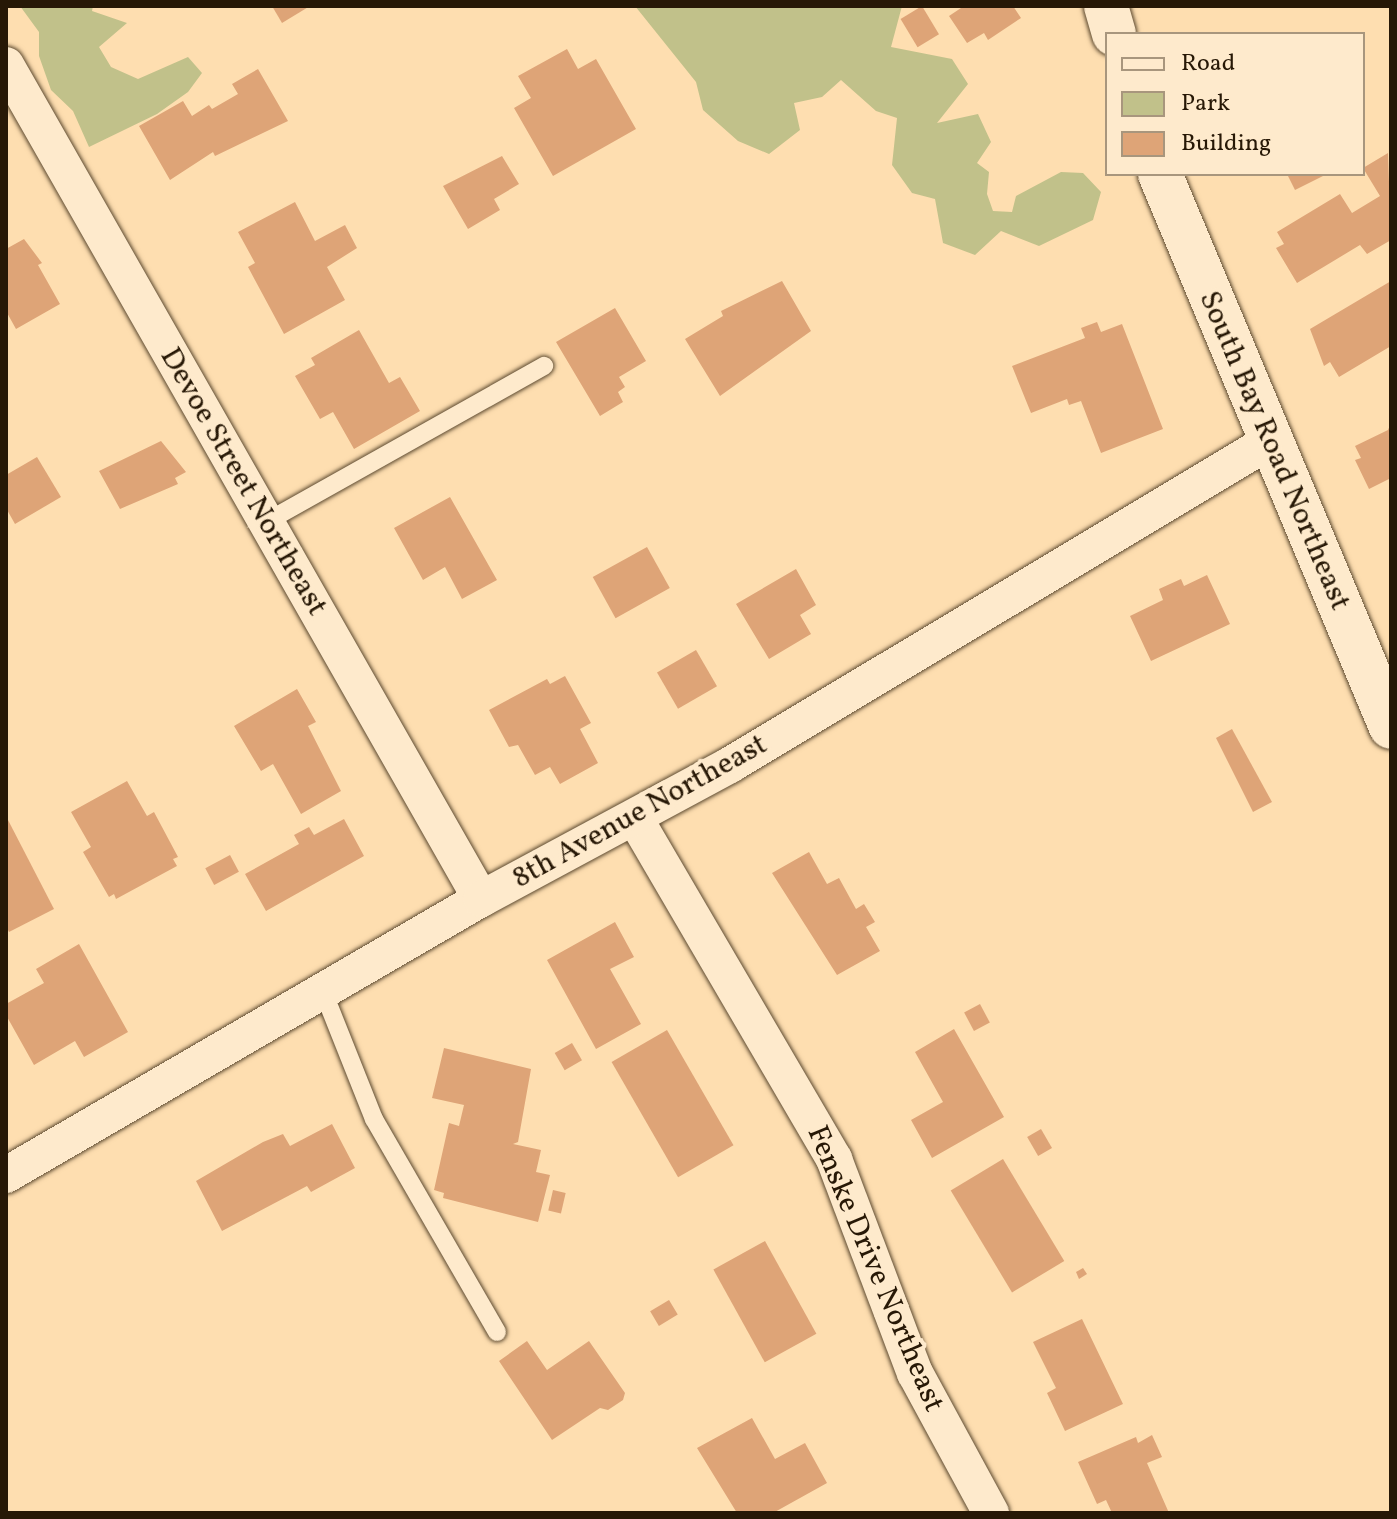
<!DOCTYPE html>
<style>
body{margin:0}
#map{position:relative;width:1397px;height:1519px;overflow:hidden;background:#fedeb0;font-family:Vollkorn,serif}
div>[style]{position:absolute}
.green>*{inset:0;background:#c1c18a}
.building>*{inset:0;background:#dea477;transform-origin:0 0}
.roads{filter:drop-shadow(0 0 2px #5d4a30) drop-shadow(0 0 2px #5d4a30)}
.lane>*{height:18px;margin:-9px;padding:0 9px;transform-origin:9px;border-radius:9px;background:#feeacc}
.street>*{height:36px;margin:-18px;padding:0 18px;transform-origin:18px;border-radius:18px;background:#feeacc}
.secondary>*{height:44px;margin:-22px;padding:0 22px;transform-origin:22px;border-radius:22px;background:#feeacc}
span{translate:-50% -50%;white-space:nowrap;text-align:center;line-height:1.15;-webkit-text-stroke:8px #feeacc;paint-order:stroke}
.street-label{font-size:30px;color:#271806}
.frame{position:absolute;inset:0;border:8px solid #271806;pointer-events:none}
.legend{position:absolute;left:1105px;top:32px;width:260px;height:144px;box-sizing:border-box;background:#feeacc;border:2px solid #a8967d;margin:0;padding:10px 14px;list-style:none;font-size:24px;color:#271806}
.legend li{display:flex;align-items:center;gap:16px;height:40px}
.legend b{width:40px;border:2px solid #a8967d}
</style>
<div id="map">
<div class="green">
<div style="clip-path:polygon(20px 6px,93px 6px,92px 11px,127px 23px,99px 47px,111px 67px,138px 79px,188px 57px,202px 73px,188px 92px,157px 114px,89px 147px,73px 111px,51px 90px,39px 56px,39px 32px)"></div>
<div style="clip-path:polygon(635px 6px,902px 6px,891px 47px,952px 59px,968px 84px,937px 123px,978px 114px,991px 142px,977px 163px,989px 172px,987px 194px,993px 211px,1012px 212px,1016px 196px,1061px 172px,1083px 173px,1101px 192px,1093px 220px,1039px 246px,1001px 231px,975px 255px,943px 243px,935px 199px,912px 193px,892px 165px,897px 118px,876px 111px,841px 80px,822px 97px,794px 103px,800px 130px,769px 154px,738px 141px,703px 110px,696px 82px)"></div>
</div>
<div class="building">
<div style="clip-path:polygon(272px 6px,310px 6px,282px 23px)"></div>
<div style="left:922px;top:6px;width:33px;height:25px;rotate:59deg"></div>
<div style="clip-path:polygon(964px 6px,1013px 6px,1021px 18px,988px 40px,984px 33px,967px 43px,949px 16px)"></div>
<div style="clip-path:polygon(567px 49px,578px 69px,596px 59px,636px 129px,553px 176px,514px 108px,531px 98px,518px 76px)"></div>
<div style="clip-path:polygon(258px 69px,288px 121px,215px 156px,213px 152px,170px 180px,139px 126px,183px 101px,192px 116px,209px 105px,212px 109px,238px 94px,232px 84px)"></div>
<div style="clip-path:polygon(1388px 153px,1391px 240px,1367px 254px,1360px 245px,1297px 283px,1276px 248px,1284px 244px,1277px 232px,1340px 194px,1352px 213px,1380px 196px,1363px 168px)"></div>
<div style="clip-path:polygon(502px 156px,519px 184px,494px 199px,500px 210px,468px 229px,443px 186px)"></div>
<div style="clip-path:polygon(1287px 174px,1327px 174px,1295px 190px)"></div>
<div style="clip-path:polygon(295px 202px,315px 241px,345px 225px,357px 248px,327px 267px,345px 300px,284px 334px,248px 267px,255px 263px,238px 232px)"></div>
<div style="clip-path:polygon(24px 239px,42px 263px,38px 265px,60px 304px,16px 329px,6px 311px,6px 249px)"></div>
<div style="clip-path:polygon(782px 281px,811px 331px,720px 396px,685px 339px,723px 316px,721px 311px)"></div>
<div style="clip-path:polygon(1391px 281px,1391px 346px,1339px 377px,1330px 362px,1324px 366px,1310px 329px)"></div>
<div style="clip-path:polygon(615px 308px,646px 361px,619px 377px,625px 387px,618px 392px,623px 402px,600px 416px,556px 342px)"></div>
<div style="clip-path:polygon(1097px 322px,1101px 332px,1122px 324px,1163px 429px,1101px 453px,1081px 401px,1069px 405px,1067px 399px,1031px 413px,1012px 366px,1085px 338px,1081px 328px)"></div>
<div style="clip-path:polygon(359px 330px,389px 383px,400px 377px,420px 411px,354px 449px,333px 412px,320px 419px,295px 376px,315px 365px,311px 358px)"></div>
<div style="clip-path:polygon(1391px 423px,1391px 478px,1369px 489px,1355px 460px,1361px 458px,1355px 446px,1388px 430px)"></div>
<div style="clip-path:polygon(161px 441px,186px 472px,175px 478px,178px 484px,120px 509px,99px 471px)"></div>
<div style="clip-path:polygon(37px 457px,61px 497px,15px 524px,6px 508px,6px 475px)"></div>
<div style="clip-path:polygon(450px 497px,497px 580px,462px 599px,445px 567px,423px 580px,394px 528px)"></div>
<div style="left:647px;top:547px;width:47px;height:62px;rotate:61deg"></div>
<div style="clip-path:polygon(796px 569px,816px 605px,800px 615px,811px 634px,769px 659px,736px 604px)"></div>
<div style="clip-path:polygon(1207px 575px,1230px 624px,1151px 661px,1130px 616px,1163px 600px,1159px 589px,1181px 579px,1184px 586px)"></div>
<div style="left:696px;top:650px;width:42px;height:45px;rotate:60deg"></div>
<div style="clip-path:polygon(565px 676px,591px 723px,580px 729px,598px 763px,560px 784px,550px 767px,535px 775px,518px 745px,509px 747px,489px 710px,547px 679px,550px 684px)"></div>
<div style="clip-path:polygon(297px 689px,316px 722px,308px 726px,341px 791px,301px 814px,273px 764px,261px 771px,234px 726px)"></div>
<div style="clip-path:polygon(1232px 729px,1272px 802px,1253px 812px,1216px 738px)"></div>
<div style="clip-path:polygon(127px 781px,147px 816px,154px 812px,178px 857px,173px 859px,177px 866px,116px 899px,114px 894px,109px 897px,83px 852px,91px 847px,71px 812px)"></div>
<div style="clip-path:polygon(344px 819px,364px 856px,266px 911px,245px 874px,299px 844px,294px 835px,309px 827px,314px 835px)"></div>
<div style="clip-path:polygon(8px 820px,54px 909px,9px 932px,6px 926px)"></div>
<div style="clip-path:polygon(809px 852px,827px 884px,839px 878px,856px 909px,864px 904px,875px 922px,866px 927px,880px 951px,837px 975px,772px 873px)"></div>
<div style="left:230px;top:855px;width:19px;height:28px;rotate:62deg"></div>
<div style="clip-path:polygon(615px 922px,634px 957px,610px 969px,641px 1024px,596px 1049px,547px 960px)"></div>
<div style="clip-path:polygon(79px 944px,128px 1032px,84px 1057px,75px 1041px,34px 1065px,6px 1015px,6px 1004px,44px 983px,36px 969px)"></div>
<div style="left:980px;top:1004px;width:21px;height:18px;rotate:62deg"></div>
<div style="clip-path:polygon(954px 1029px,1004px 1117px,932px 1158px,911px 1120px,943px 1102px,915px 1052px)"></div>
<div style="left:667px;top:1030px;width:133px;height:64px;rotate:60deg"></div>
<div style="left:572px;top:1043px;width:20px;height:20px;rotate:60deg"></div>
<div style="clip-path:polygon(444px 1048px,531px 1069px,518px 1142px,513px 1144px,541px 1150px,536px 1172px,550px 1175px,538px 1222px,443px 1198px,444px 1193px,434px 1190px,449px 1123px,459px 1126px,464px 1105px,432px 1098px)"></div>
<div style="clip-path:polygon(332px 1124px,355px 1168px,311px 1192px,307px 1186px,222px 1231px,196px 1181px,263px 1142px,283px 1134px,290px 1146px)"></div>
<div style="left:1041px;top:1129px;width:22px;height:16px;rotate:60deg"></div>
<div style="left:1003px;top:1159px;width:119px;height:61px;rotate:59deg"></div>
<div style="left:553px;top:1190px;width:13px;height:21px;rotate:13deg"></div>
<div style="left:765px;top:1241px;width:106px;height:59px;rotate:61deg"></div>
<div style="clip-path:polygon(1083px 1268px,1087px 1274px,1079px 1279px,1076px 1272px)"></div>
<div style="left:669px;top:1300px;width:17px;height:22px;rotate:59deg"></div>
<div style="clip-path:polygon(1082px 1319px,1123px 1404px,1065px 1431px,1047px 1393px,1056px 1388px,1033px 1342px)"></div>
<div style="clip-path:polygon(527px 1341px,547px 1370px,589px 1341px,625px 1393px,623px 1400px,608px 1410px,600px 1408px,552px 1440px,499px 1361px)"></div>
<div style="clip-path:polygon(752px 1418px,775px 1459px,805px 1443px,827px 1483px,773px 1513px,737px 1513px,697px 1448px)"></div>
<div style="clip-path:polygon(1152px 1435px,1162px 1457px,1147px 1463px,1169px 1513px,1112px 1513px,1106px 1500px,1097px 1504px,1078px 1462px,1136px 1437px,1138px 1443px)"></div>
</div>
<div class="roads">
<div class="lane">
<div style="left:266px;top:522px;width:319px;rotate:-29.3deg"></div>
<div style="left:323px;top:991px;width:138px;rotate:68.3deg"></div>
<div style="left:374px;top:1119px;width:246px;rotate:60deg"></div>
</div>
<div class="street">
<div style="left:6px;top:65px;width:960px;rotate:60.34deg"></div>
<div style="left:636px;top:820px;width:393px;rotate:59.7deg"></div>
<div style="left:834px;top:1159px;width:229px;rotate:69.3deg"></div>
<div style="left:915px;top:1373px;width:159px;rotate:61.5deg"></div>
<div style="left:6px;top:1175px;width:549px;rotate:-30.16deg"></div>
<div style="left:481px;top:899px;width:283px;rotate:-28.3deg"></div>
<div style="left:730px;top:765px;width:630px;rotate:-30.96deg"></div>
</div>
<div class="secondary">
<div style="left:1106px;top:6px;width:29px;rotate:74deg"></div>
<div style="left:1160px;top:174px;width:599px;rotate:67.33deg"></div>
</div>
</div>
<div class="street-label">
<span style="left:1274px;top:451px;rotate:67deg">South Bay Road Northeast</span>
<span style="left:243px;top:482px;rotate:60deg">Devoe Street Northeast</span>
<span style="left:640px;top:812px;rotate:-29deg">8th Avenue Northeast</span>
<span style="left:875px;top:1269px;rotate:67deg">Fenske Drive Northeast</span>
</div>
<div class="frame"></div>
<ul class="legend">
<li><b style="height:10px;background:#feeacc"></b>Road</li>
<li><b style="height:22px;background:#c1c18a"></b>Park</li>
<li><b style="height:22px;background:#dea477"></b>Building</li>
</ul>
</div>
